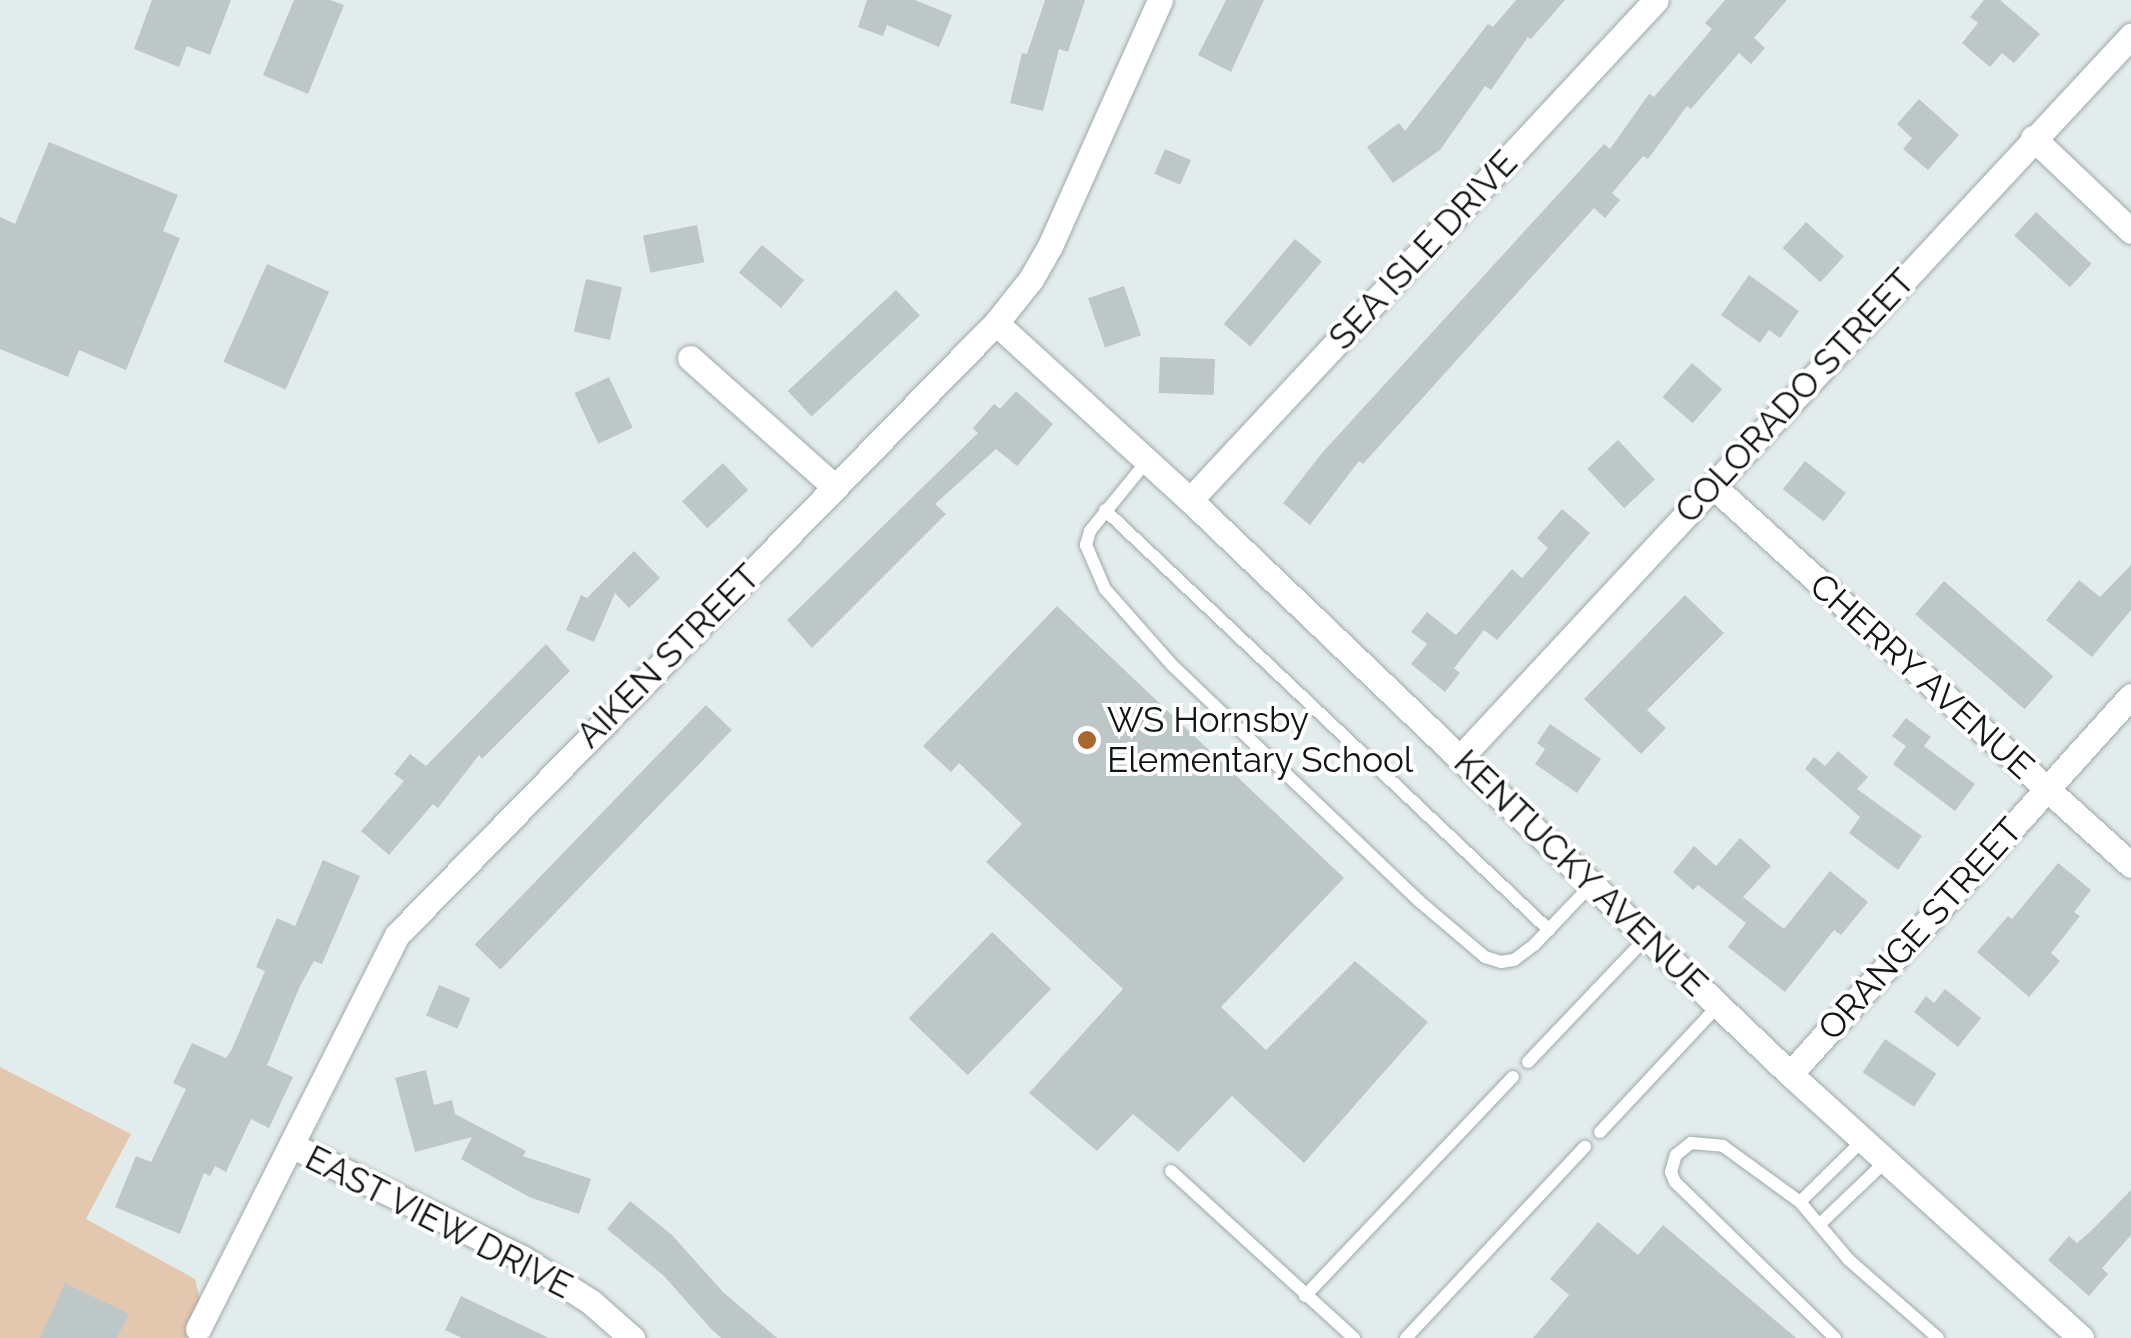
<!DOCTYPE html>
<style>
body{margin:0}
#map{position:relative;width:2131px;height:1338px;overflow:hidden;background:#e3eced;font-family:Raleway,sans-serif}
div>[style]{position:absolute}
.green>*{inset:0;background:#e4c7af}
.building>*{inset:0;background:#bec7c8;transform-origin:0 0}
.roads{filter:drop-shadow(0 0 2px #9fa8a8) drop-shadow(0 0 2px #9fa8a8)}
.service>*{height:12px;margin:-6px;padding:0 6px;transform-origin:6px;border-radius:6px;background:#fff}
.minor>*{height:25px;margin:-12.5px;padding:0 12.5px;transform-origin:12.5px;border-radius:12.5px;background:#fff}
.dots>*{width:28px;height:28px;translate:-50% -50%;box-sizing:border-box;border:5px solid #fff;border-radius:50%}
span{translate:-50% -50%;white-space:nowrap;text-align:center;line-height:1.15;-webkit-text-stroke:8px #fff;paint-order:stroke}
.street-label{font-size:35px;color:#111414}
.poi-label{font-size:35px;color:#111414}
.left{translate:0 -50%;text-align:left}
</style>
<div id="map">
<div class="green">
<div style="clip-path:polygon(0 1067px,131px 1134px,86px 1219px,195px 1279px,209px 1338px,0 1338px)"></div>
</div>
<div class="building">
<div style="clip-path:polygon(152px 0,231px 0,210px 55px,187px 46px,179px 67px,134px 49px)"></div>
<div style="clip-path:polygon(294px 0,330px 0,344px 5px,308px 94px,263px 75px)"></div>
<div style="clip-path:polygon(867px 0,915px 0,952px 15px,939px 47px,887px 25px,883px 36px,858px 27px)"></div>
<div style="clip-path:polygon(1045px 0,1085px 0,1068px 52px,1059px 49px,1043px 111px,1010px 103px,1022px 53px,1027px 54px)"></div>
<div style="clip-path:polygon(1226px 0,1264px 0,1231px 72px,1198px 55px)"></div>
<div style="clip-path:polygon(1516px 0,1565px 0,1531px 39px,1528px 37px,1491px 90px,1485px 86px,1440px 150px,1393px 183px,1367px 147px,1399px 123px,1405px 131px,1488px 24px,1493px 27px)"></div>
<div style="clip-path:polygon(1725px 0,1787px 0,1754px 38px,1765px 48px,1751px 64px,1739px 53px,1691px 109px,1687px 106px,1648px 159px,1643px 156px,1612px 193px,1620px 200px,1605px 218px,1594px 208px,1363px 464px,1359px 461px,1310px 525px,1283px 503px,1322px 453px,1604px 144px,1610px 149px,1649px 94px,1654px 97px,1712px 29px,1705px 23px)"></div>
<div style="clip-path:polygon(1984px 0,2000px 0,2040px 34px,2014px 63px,2002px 53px,1990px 67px,1962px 43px,1978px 23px,1970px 17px)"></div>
<div style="clip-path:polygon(1919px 99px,1959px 135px,1928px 170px,1903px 149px,1912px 138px,1897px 124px)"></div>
<div style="clip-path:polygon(49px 142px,178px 195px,163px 231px,180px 238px,126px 370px,79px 350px,68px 377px,0 349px,0 217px,15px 224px)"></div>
<div style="left:1165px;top:149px;width:28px;height:27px;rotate:23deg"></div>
<div style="left:2036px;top:212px;width:76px;height:32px;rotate:43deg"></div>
<div style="left:1806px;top:222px;width:51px;height:35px;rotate:42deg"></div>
<div style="left:697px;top:225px;width:38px;height:55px;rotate:79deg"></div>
<div style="left:1295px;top:239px;width:35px;height:111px;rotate:40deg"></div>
<div style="left:762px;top:245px;width:55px;height:36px;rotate:40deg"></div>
<div style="left:267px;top:264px;width:68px;height:107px;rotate:24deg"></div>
<div style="clip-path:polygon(1749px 275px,1799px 311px,1780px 338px,1769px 330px,1760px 343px,1721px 315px)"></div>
<div style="left:586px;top:279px;width:37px;height:54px;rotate:13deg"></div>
<div style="left:1124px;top:286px;width:52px;height:38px;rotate:71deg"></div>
<div style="left:896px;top:290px;width:35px;height:148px;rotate:47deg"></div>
<div style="left:1160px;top:357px;width:55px;height:36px;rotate:2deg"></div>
<div style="left:1692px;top:363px;width:40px;height:45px;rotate:41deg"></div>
<div style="left:609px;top:377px;width:56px;height:38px;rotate:65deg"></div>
<div style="clip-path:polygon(1016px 391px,1053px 424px,1017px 466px,996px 449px,935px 504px,946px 514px,812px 648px,787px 620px,978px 433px,973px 428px,994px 404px,1000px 409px)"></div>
<div style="left:1618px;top:440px;width:54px;height:42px;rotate:47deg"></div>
<div style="left:1805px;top:461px;width:52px;height:36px;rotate:38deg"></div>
<div style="left:723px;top:463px;width:37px;height:56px;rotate:47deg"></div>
<div style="clip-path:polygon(1562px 509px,1590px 533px,1497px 640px,1484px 630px,1454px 668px,1460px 673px,1445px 692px,1411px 664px,1427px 644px,1411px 632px,1427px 612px,1456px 635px,1512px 569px,1522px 578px,1548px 548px,1537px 538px)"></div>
<div style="clip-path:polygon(634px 551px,660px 578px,629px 608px,615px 593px,594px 642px,566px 630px,581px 595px,587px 598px)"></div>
<div style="clip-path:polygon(2131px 565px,2131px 610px,2092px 657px,2046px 620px,2079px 580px,2100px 597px)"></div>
<div style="left:1944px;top:581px;width:145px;height:44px;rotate:41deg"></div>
<div style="clip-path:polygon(1685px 595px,1724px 633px,1647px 710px,1666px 728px,1641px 754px,1584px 699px)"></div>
<div style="clip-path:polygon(1057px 606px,1344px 878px,1221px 1007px,1266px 1050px,1355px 961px,1428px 1022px,1304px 1163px,1232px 1096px,1178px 1152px,1133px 1114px,1097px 1151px,1029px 1093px,1123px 989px,986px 862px,1022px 824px,959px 763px,951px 772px,923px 746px)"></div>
<div style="clip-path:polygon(546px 644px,570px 671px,482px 759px,479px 755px,438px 808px,433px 804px,389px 855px,361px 831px,404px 781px,394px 774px,410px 754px,426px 766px)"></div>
<div style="left:706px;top:705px;width:36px;height:333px;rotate:44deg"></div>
<div style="clip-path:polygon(1906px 718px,1931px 737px,1924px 746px,1975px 784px,1955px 811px,1893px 764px,1906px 746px,1892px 736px)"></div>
<div style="clip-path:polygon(1550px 724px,1601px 759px,1577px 793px,1535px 764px,1545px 749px,1537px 743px)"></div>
<div style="clip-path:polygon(1838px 751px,1868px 777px,1857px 789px,1922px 836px,1898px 870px,1849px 833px,1860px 817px,1805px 769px,1814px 757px,1825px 766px)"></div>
<div style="clip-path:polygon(1740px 838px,1771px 866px,1743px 897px,1784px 929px,1830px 871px,1868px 902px,1841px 935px,1834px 930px,1785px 992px,1728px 947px,1746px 923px,1698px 885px,1693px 890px,1673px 872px,1694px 846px,1716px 866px)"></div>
<div style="clip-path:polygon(323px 860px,360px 876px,322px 964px,314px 961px,300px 986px,267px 1065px,293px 1077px,269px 1128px,251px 1119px,226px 1172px,215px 1166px,210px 1176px,204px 1173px,180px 1234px,115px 1207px,136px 1156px,151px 1162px,186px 1089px,173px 1083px,192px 1043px,226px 1058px,232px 1049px,265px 971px,256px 967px,277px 918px,295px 926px)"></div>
<div style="clip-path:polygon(2058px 863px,2091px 890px,2074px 912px,2080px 916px,2051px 953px,2060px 961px,2029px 997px,1977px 952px,2008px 916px,2012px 919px)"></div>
<div style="left:992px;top:932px;width:82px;height:120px;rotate:44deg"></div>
<div style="left:439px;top:985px;width:34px;height:33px;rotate:23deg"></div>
<div style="clip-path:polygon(1945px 989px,1981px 1018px,1958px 1047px,1914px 1012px,1926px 996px,1934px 1003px)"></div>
<div style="left:1885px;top:1039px;width:62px;height:40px;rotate:34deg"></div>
<div style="clip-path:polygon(426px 1070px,434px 1105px,452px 1100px,455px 1114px,526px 1151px,523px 1156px,591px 1179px,579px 1214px,529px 1197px,461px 1159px,472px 1137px,415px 1152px,395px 1078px)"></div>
<div style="clip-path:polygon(2131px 1190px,2131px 1235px,2102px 1268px,2108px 1274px,2089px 1296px,2048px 1260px,2069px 1236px,2077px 1243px,2092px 1230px)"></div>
<div style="clip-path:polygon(630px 1201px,672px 1235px,723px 1292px,777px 1338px,721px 1338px,711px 1329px,664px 1276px,607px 1229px)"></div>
<div style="clip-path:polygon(1598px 1222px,1638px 1255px,1663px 1225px,1796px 1338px,1533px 1338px,1569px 1295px,1550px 1279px)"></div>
<div style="clip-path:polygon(65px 1283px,129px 1314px,117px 1338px,40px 1338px)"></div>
<div style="clip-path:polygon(461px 1296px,549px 1338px,462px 1338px,445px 1330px)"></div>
</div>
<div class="roads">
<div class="service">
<div style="left:1147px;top:461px;width:90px;rotate:129.2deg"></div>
<div style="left:1090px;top:531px;width:15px;rotate:106deg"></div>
<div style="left:1086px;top:545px;width:48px;rotate:66.6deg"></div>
<div style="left:1105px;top:589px;width:101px;rotate:48.6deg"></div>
<div style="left:1172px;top:665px;width:342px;rotate:43.7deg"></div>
<div style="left:1419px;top:901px;width:87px;rotate:40.3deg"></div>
<div style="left:1485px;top:957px;width:17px;rotate:17deg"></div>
<div style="left:1501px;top:962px;width:13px;rotate:-9deg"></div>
<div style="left:1514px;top:960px;width:25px;rotate:-37deg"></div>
<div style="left:1534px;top:945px;width:84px;rotate:-46.4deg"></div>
<div style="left:1105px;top:510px;width:611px;rotate:43.41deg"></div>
<div style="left:1528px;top:1062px;width:173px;rotate:-46.4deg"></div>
<div style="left:1600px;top:1132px;width:174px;rotate:-46.9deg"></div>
<div style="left:1171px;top:1171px;width:248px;rotate:42.4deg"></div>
<div style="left:1800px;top:1202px;width:88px;rotate:-44.5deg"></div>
<div style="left:1821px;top:1223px;width:90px;rotate:-43.6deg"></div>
<div style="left:1305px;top:1296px;width:302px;rotate:-46.5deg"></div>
<div style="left:1406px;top:1338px;width:262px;rotate:-46.9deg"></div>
<div style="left:1835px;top:1338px;width:223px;rotate:-135.7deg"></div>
<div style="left:1675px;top:1182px;width:11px;rotate:-112deg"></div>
<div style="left:1671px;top:1172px;width:18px;rotate:-74deg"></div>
<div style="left:1676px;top:1155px;width:19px;rotate:-39deg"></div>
<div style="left:1691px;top:1143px;width:32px;rotate:5deg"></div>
<div style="left:1723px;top:1146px;width:95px;rotate:36deg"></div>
<div style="left:1800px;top:1202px;width:76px;rotate:49.8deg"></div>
<div style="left:1849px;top:1260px;width:118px;rotate:41.2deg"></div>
</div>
<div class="minor">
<div style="left:2033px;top:138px;width:135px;rotate:43.5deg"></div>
<div style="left:996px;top:323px;width:263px;rotate:42.4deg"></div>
<div style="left:1190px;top:500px;width:830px;rotate:43.73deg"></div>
<div style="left:1790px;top:1074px;width:393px;rotate:42.2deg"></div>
<div style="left:690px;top:358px;width:194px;rotate:41.7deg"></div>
<div style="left:1713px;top:486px;width:564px;rotate:42.2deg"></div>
<div style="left:1190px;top:500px;width:683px;rotate:-47.02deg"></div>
<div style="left:1460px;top:758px;width:986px;rotate:-47.1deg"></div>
<div style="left:1790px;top:1074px;width:509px;rotate:-47.95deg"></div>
<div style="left:291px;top:1145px;width:257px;rotate:26.1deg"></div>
<div style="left:522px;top:1258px;width:82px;rotate:32.5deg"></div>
<div style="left:591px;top:1302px;width:55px;rotate:41.3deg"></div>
<div style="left:198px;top:1329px;width:441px;rotate:-63.2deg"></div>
<div style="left:397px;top:935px;width:856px;rotate:-45.62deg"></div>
<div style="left:996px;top:323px;width:56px;rotate:-51.5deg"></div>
<div style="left:1031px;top:279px;width:38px;rotate:-60deg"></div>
<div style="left:1050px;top:246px;width:269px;rotate:-65.9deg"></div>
</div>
</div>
<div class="dots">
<div style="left:1087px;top:740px;background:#a7682f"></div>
</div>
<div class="street-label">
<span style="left:1423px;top:250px;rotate:-47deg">SEA ISLE DRIVE</span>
<span style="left:1795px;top:396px;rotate:-47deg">COLORADO STREET</span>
<span style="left:668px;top:656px;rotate:-45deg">AIKEN STREET</span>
<span style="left:1922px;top:676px;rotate:42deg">CHERRY AVENUE</span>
<span style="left:1581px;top:873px;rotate:44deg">KENTUCKY AVENUE</span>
<span style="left:1920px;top:929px;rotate:-48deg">ORANGE STREET</span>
<span style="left:439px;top:1222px;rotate:27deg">EAST VIEW DRIVE</span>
</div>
<div class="poi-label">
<span class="left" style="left:1107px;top:740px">WS Hornsby<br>Elementary School</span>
</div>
</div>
